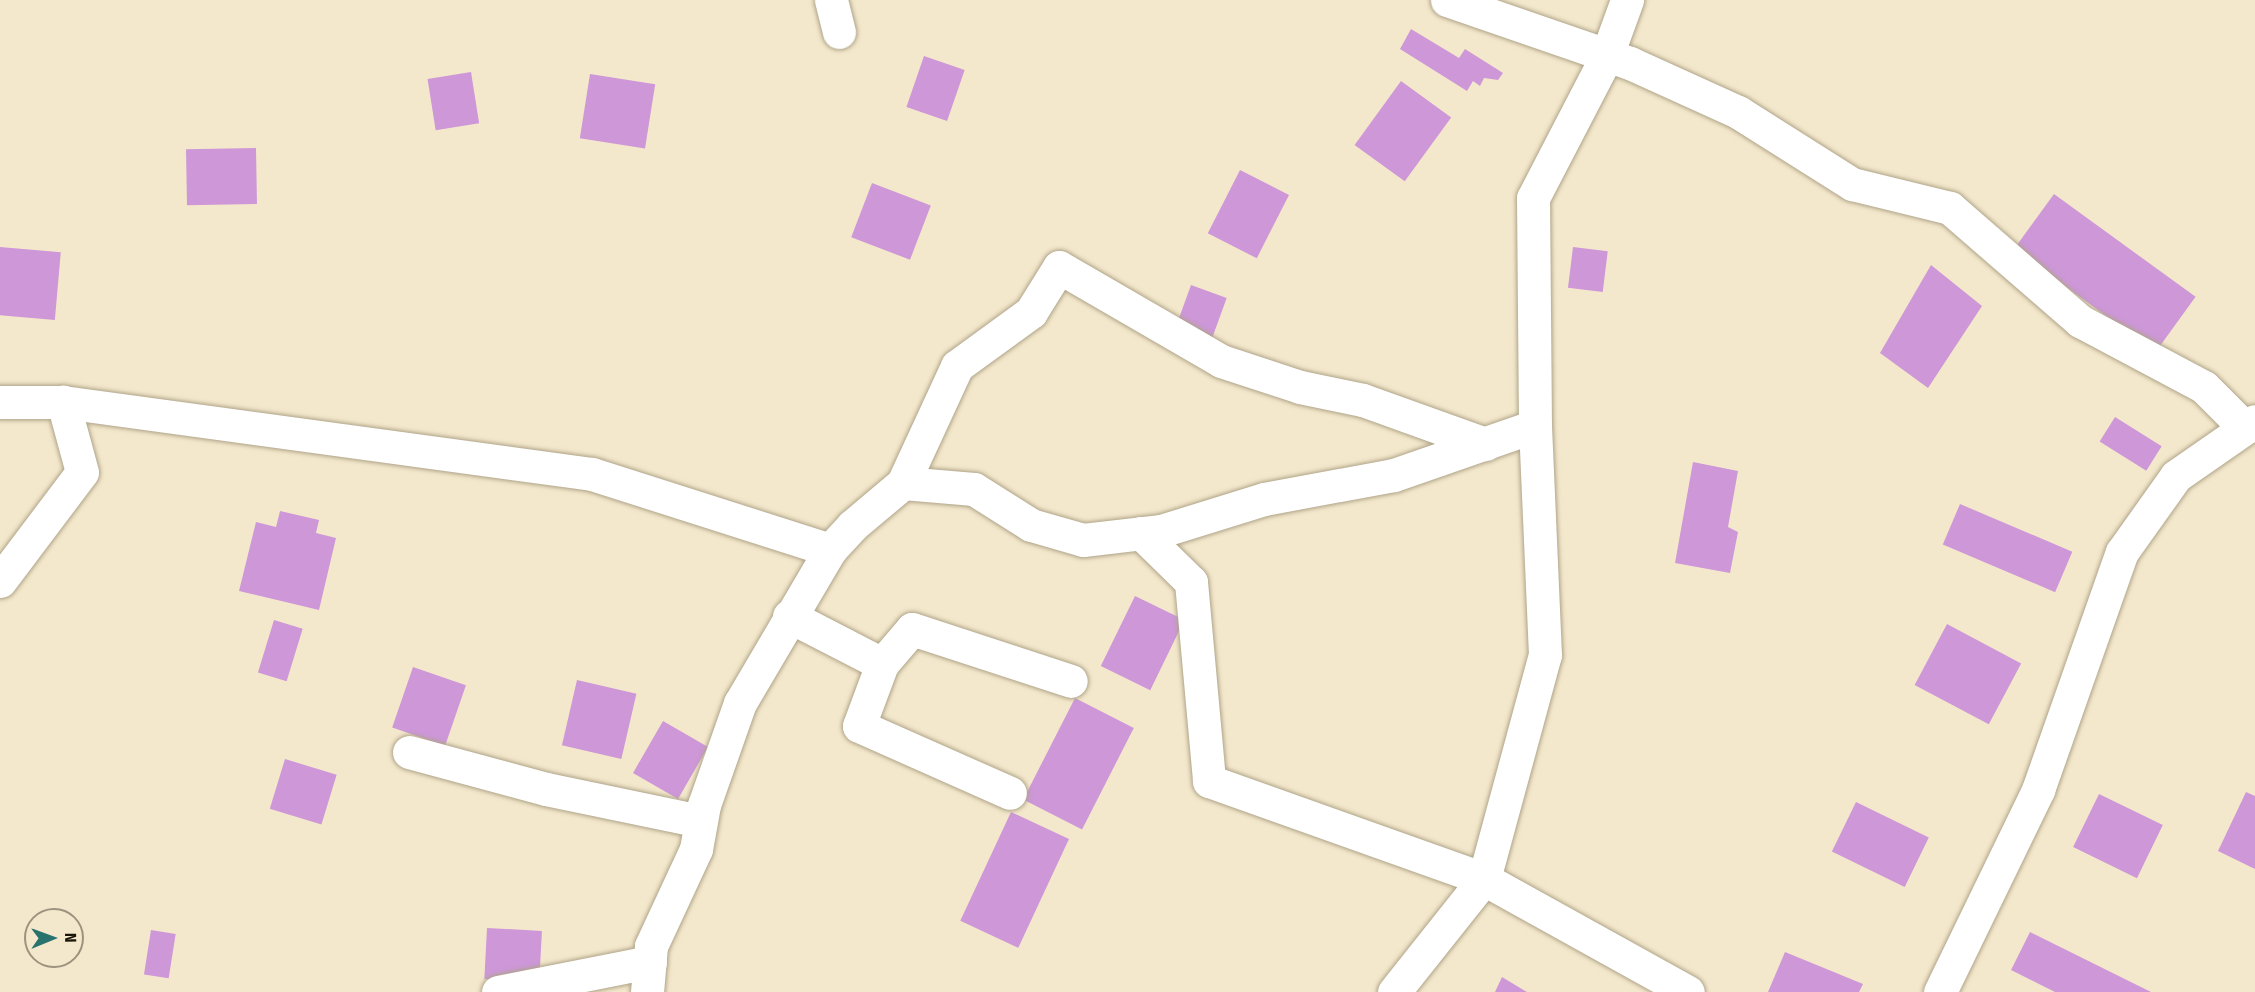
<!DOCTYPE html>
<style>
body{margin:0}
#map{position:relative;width:2255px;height:992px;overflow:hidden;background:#f4e8cc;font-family:"Fira Sans Condensed",sans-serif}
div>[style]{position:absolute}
.building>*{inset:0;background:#cd97d8;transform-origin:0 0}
.roads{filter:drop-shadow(0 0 2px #afa489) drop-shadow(0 0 2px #afa489)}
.minor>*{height:33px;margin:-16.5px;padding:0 16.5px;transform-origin:16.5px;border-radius:16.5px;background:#fff}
span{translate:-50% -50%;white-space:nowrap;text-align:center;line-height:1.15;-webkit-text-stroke:4.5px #f4e8cc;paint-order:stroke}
.north{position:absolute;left:24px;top:908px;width:60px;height:60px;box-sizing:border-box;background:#f4e8cc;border:2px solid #9c937e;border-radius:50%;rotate:89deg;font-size:16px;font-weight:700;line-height:24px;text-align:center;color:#18140a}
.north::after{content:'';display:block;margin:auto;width:21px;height:27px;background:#29736f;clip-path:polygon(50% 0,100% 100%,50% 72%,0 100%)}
</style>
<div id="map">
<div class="building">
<div style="clip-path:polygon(1411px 29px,1459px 58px,1465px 49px,1503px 73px,1498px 80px,1484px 78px,1480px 86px,1473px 81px,1467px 91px,1400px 49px)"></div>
<div style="left:924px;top:56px;width:43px;height:54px;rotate:19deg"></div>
<div style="left:471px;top:72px;width:52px;height:44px;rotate:81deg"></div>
<div style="left:590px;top:74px;width:66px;height:65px;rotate:9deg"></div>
<div style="left:1401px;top:81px;width:62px;height:79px;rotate:36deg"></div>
<div style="left:256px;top:148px;width:56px;height:70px;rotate:89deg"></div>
<div style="left:1240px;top:170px;width:55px;height:71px;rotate:27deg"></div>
<div style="left:872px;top:183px;width:63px;height:58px;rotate:21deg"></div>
<div style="left:2054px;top:194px;width:175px;height:68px;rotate:36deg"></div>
<div style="left:0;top:247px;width:61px;height:68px;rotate:5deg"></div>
<div style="left:1573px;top:247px;width:35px;height:41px;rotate:7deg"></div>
<div style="clip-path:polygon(1931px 265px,1982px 306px,1928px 388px,1880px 353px)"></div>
<div style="left:1191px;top:285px;width:38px;height:43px;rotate:20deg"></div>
<div style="left:2115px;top:417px;width:55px;height:29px;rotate:32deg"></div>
<div style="clip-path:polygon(1693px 462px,1738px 471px,1728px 527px,1738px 532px,1730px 573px,1675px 563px)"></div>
<div style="left:1960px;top:504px;width:122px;height:44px;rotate:23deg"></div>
<div style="clip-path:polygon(280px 511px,319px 520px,316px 533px,336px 538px,319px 610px,239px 591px,256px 522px,276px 527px)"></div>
<div style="left:1135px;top:596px;width:55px;height:78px;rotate:26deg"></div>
<div style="left:274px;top:620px;width:30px;height:55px;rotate:17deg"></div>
<div style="left:1947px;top:624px;width:84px;height:69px;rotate:28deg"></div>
<div style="left:413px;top:667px;width:56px;height:64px;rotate:19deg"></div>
<div style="left:577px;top:680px;width:61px;height:67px;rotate:13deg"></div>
<div style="left:1075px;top:698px;width:66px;height:114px;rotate:27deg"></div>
<div style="left:663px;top:721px;width:52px;height:60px;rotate:30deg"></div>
<div style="left:285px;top:759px;width:54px;height:52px;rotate:17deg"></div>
<div style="clip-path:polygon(2246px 792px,2255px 796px,2255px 869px,2218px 851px)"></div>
<div style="left:2099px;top:794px;width:71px;height:59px;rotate:26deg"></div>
<div style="left:1856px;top:802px;width:81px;height:55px;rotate:26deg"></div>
<div style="left:1011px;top:812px;width:64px;height:120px;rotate:25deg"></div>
<div style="left:487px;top:928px;width:55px;height:51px;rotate:3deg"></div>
<div style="left:151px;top:930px;width:25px;height:45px;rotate:9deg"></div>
<div style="clip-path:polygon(2030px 932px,2151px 992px,2055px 992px,2011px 970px)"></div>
<div style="clip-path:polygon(1785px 952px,1863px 984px,1859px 992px,1768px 992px)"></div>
<div style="clip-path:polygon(1502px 977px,1527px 992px,1495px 992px)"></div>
</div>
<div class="roads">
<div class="minor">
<div style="left:831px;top:0;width:33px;rotate:76deg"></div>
<div style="left:1447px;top:0;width:194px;rotate:19deg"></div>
<div style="left:1630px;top:63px;width:119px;rotate:24.4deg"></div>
<div style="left:1738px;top:112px;width:135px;rotate:32.3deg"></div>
<div style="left:1852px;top:184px;width:101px;rotate:13.8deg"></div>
<div style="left:1950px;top:208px;width:172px;rotate:41deg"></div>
<div style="left:2080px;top:321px;width:140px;rotate:28deg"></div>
<div style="left:2204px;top:387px;width:58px;rotate:45deg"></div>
<div style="left:0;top:402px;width:63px"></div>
<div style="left:63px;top:402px;width:534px;rotate:7.75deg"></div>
<div style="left:592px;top:474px;width:250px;rotate:17.7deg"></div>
<div style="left:903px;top:483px;width:129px;rotate:-65.2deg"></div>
<div style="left:957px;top:366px;width:92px;rotate:-36.1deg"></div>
<div style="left:1031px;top:312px;width:53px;rotate:-58.1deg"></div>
<div style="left:1059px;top:267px;width:187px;rotate:30.1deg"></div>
<div style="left:1221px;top:361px;width:83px;rotate:18.2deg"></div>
<div style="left:1300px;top:387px;width:64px;rotate:11.7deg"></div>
<div style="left:1363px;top:400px;width:130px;rotate:19.8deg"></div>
<div style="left:1141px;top:533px;width:70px;rotate:44.4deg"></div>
<div style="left:1191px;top:582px;width:200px;rotate:84.8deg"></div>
<div style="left:1209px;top:781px;width:292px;rotate:19.6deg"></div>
<div style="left:1484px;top:879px;width:233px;rotate:29deg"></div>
<div style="left:0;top:581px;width:136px;rotate:-53deg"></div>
<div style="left:82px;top:472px;width:73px;rotate:-105.2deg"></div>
<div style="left:789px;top:616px;width:105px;rotate:27.3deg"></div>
<div style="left:882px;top:664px;width:46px;rotate:-49.4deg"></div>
<div style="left:912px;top:629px;width:167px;rotate:18.1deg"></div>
<div style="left:882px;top:664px;width:66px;rotate:110.4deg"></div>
<div style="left:859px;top:726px;width:165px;rotate:23.9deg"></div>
<div style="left:409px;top:752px;width:142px;rotate:15.1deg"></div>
<div style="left:546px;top:789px;width:158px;rotate:11.7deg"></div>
<div style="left:498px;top:992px;width:155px;rotate:-11.2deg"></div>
<div style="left:647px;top:992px;width:46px;rotate:-85deg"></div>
<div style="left:651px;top:946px;width:107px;rotate:-65.1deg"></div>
<div style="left:696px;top:849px;width:45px;rotate:-79.7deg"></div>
<div style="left:704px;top:805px;width:108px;rotate:-70.6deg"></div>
<div style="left:740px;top:703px;width:178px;rotate:-59.5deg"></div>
<div style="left:830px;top:550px;width:33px;rotate:-47deg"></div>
<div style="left:852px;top:526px;width:67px;rotate:-40.1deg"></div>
<div style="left:903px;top:483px;width:71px;rotate:4.8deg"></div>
<div style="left:974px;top:489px;width:67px;rotate:32.3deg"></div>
<div style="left:1031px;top:525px;width:54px;rotate:16.1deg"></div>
<div style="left:1083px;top:540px;width:79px;rotate:-6.6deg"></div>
<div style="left:1161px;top:531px;width:108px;rotate:-17.3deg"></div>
<div style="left:1264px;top:499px;width:132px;rotate:-10.5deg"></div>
<div style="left:1394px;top:475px;width:149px;rotate:-19.2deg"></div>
<div style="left:1394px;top:992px;width:144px;rotate:-51.5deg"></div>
<div style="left:1484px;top:879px;width:232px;rotate:-74.8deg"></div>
<div style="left:1545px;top:655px;width:229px;rotate:-92.5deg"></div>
<div style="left:1535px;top:426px;width:228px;rotate:-90.5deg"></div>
<div style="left:1533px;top:198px;width:161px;rotate:-62.6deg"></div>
<div style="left:1607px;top:55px;width:59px;rotate:-70deg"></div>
<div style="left:1940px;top:992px;width:225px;rotate:-64.1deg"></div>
<div style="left:2038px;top:790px;width:252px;rotate:-70.6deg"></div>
<div style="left:2122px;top:552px;width:93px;rotate:-54.6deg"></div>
<div style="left:2176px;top:476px;width:96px;rotate:-34.8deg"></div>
</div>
</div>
<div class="north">N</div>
</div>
